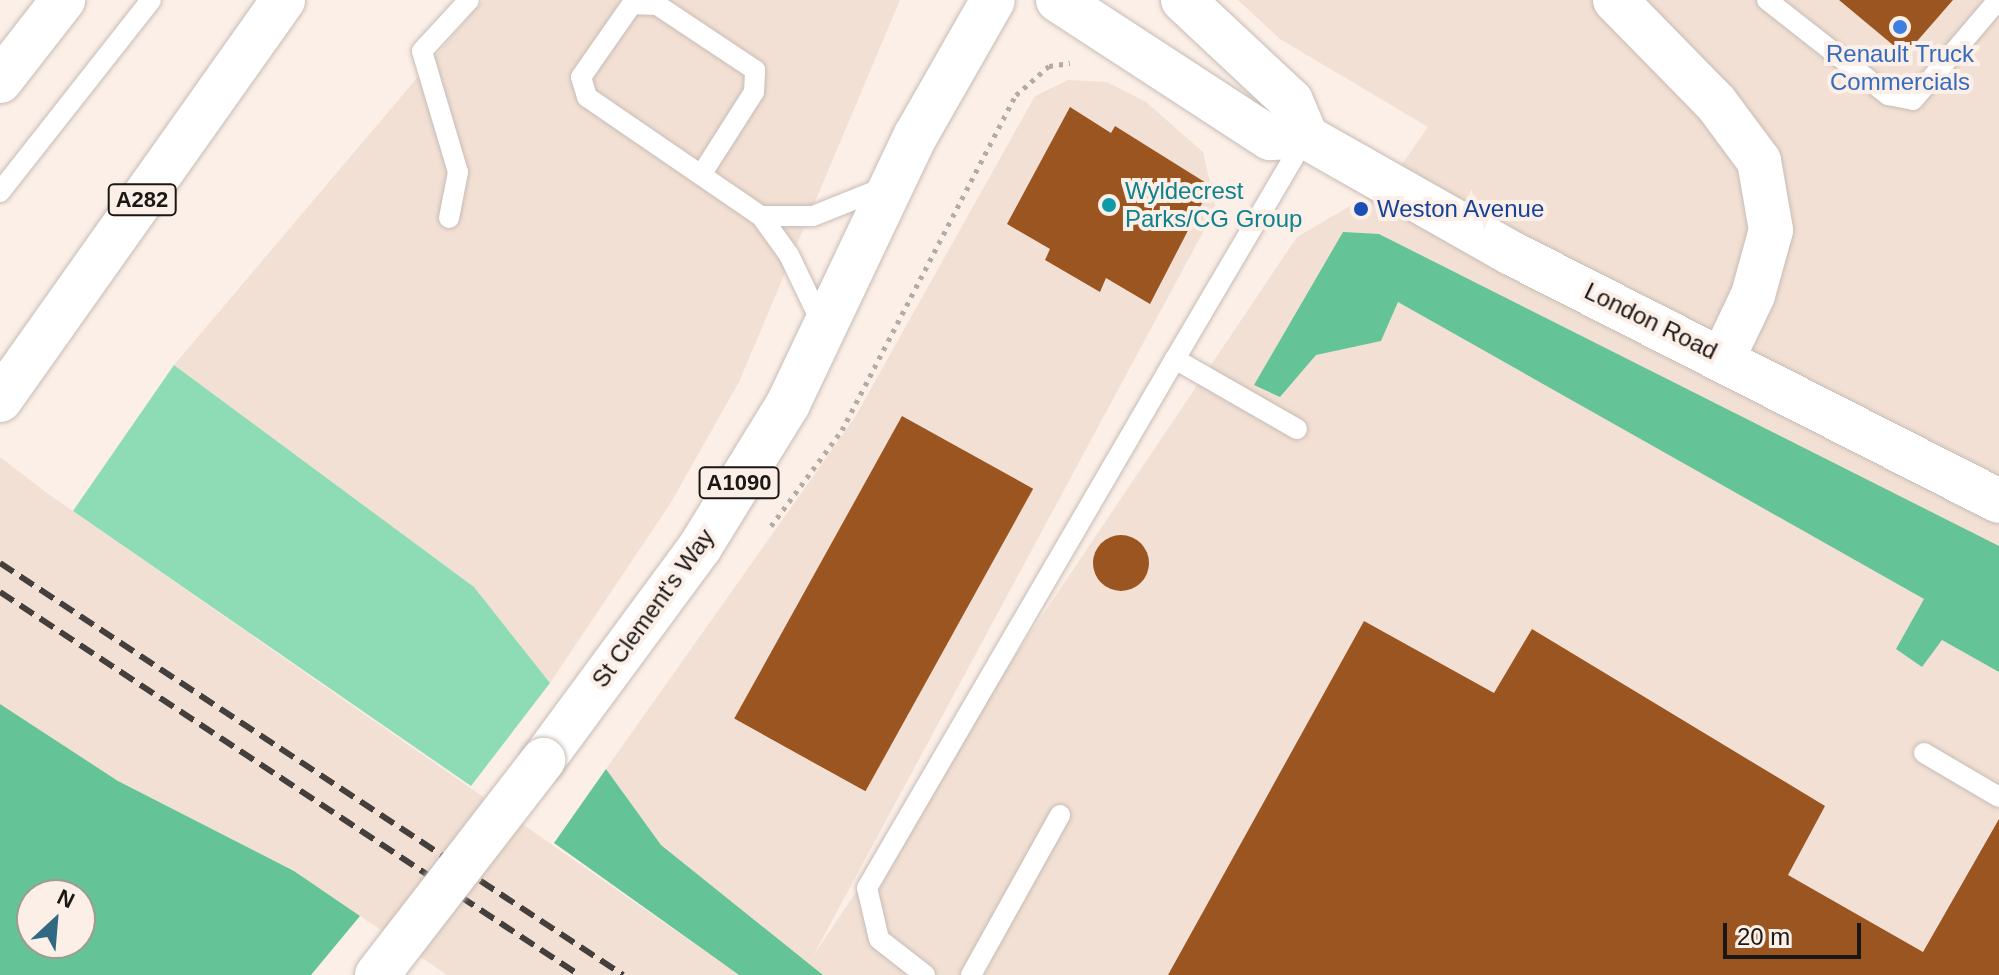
<!DOCTYPE html>
<style>
body{margin:0}
#map{position:relative;width:1999px;height:975px;overflow:hidden;background:#fbefe7;font-family:Arial,sans-serif}
div>[style]{position:absolute}
.built>*{inset:0;background:#f3e0d4}
.green>*{inset:0;background:#8ddcb5}
.forest>*{inset:0;background:#65c497}
.building>*{inset:0;background:#9a5520;transform-origin:0 0}
.round{border-radius:50%}
.path>*{height:5px;margin-top:-2.5px;transform-origin:0;background:repeating-linear-gradient(90deg,#b5aba5 0 4px,transparent 0 10px)}
.roads{filter:drop-shadow(0 0 2px #c7bcb5) drop-shadow(0 0 2px #c7bcb5)}
.service>*{height:20px;margin:-10px;padding:0 10px;transform-origin:10px;border-radius:10px;background:#fff}
.tertiary>*{height:44px;margin:-22px;padding:0 22px;transform-origin:22px;border-radius:22px;background:#fff}
.primary>*{height:44px;margin:-22px;padding:0 22px;transform-origin:22px;border-radius:22px;background:#fff}
.trunk>*{height:44px;margin:-22px;padding:0 22px;transform-origin:22px;border-radius:22px;background:#fff}
.rail>*{height:6px;margin-top:-3px;transform-origin:0;background:repeating-linear-gradient(90deg,#443f3c 0 16px,transparent 0 24px)}
.bridges{filter:drop-shadow(0 0 2px #c7bcb5) drop-shadow(0 0 2px #c7bcb5)}
.primary-bridge>*{height:44px;margin:-22px;padding:0 22px;transform-origin:22px;border-radius:22px;background:#fff}
.dots>*{width:22px;height:22px;translate:-50% -50%;box-sizing:border-box;border:4px solid #fbefe7;border-radius:50%}
span{translate:-50% -50%;white-space:nowrap;text-align:center;line-height:1.15;-webkit-text-stroke:8px #fbefe7;paint-order:stroke}
.shield-label span{padding:2px 6px;background:#fbefe7;border:2px solid;border-radius:6px;-webkit-text-stroke-width:0}
.shield-label{font-size:22px;color:#1b1715;font-weight:700}
.shop-label{font-size:24px;color:#366cbe}
.culture-label{font-size:24px;color:#0d838f}
.left{translate:0 -50%;text-align:left}
.transit-label{font-size:24px;color:#164399}
.street-label{font-size:24px;color:#1b1715}
.north{position:absolute;left:16px;top:879px;width:80px;height:80px;box-sizing:border-box;background:#fbefe7;border:2px solid #a19993;border-radius:50%;rotate:26deg;font-size:22px;font-weight:700;line-height:32px;text-align:center;color:#1b1715}
.north::after{content:'';display:block;margin:auto;width:28px;height:36px;background:#316983;clip-path:polygon(50% 0,100% 100%,50% 72%,0 100%)}
.scale{position:absolute;left:1723px;top:923px;width:138px;height:36px;box-sizing:border-box;border:4px solid #1b1715;border-top:0;padding-left:10px;font-size:24px;line-height:28px;white-space:nowrap;color:#1b1715;-webkit-text-stroke:6px #fbefe7;paint-order:stroke}
</style>
<div id="map">
<div class="built">
<div style="clip-path:polygon(483px 0,900px 0,739px 382px,670px 504px,550px 683px,474px 587px,174px 365px)"></div>
<div style="clip-path:polygon(1238px 0,1999px 0,1999px 975px,823px 975px,661px 845px,606px 769px,855px 417px,1035px 96px,1068px 80px,1107px 82px,1146px 102px,1203px 152px,1216px 208px,813px 956px,1297px 237px,1389px 183px,1428px 127px,1280px 39px)"></div>
<div style="clip-path:polygon(0 457px,47px 493px,739px 975px,447px 975px,294px 871px,118px 781px,0 704px)"></div>
</div>
<div class="green">
<div style="clip-path:polygon(174px 365px,474px 587px,550px 683px,471px 786px,73px 511px)"></div>
</div>
<div class="forest">
<div style="clip-path:polygon(1343px 232px,1379px 234px,1999px 546px,1999px 672px,1942px 640px,1922px 667px,1896px 649px,1924px 599px,1398px 302px,1381px 341px,1316px 355px,1280px 397px,1254px 385px)"></div>
<div style="clip-path:polygon(evenodd,0 704px,118px 781px,294px 871px,360px 916px,311px 975px,0 975px,0 704px,32px 895px,80px 895px,80px 943px,32px 943px,32px 895px)"></div>
<div style="clip-path:polygon(606px 769px,661px 845px,823px 975px,739px 975px,554px 843px)"></div>
</div>
<div class="building">
<div style="clip-path:polygon(1839px 0,1953px 0,1905px 55px)"></div>
<div style="clip-path:polygon(1070px 107px,1111px 133px,1115px 126px,1211px 186px,1150px 304px,1106px 278px,1100px 292px,1045px 260px,1050px 249px,1007px 224px)"></div>
<div style="left:902px;top:416px;width:150px;height:346px;rotate:29deg"></div>
<div class="round" style="left:1093px;top:535px;width:56px;height:56px"></div>
<div style="clip-path:polygon(1364px 621px,1494px 693px,1532px 629px,1825px 806px,1788px 875px,1923px 952px,1999px 819px,1999px 975px,1168px 975px)"></div>
</div>
<div class="path">
<div style="left:771px;top:526px;width:119px;rotate:-53.5deg"></div>
<div style="left:842px;top:430px;width:377px;rotate:-62.6deg"></div>
<div style="left:1016px;top:95px;width:44px;rotate:-41.3deg"></div>
<div style="left:1049px;top:66px;width:21px;rotate:-8deg"></div>
</div>
<div class="roads">
<div class="service">
<div style="left:1767px;top:0;width:154px;rotate:38.1deg"></div>
<div style="left:1888px;top:95px;width:25px;rotate:11deg"></div>
<div style="left:1913px;top:100px;width:131px;rotate:-49.6deg"></div>
<div style="left:703px;top:172px;width:95px;rotate:-57.5deg"></div>
<div style="left:754px;top:92px;width:22px;rotate:-87deg"></div>
<div style="left:755px;top:70px;width:118px;rotate:-146.4deg"></div>
<div style="left:657px;top:5px;width:25px;rotate:-178deg"></div>
<div style="left:632px;top:4px;width:89px;rotate:124.9deg"></div>
<div style="left:581px;top:77px;width:21px;rotate:73deg"></div>
<div style="left:587px;top:97px;width:211px;rotate:34.4deg"></div>
<div style="left:761px;top:216px;width:48px;rotate:54.3deg"></div>
<div style="left:789px;top:255px;width:76px;rotate:64.4deg"></div>
<div style="left:0;top:192px;width:244px;rotate:-51.8deg"></div>
<div style="left:761px;top:216px;width:52px"></div>
<div style="left:813px;top:216px;width:75px;rotate:-21.8deg"></div>
<div style="left:449px;top:218px;width:47px;rotate:-78.9deg"></div>
<div style="left:458px;top:172px;width:126px;rotate:-106.6deg"></div>
<div style="left:422px;top:51px;width:69px;rotate:-47.3deg"></div>
<div style="left:1297px;top:429px;width:141px;rotate:-150.2deg"></div>
<div style="left:1175px;top:359px;width:254px;rotate:-59.5deg"></div>
<div style="left:1924px;top:753px;width:87px;rotate:30.4deg"></div>
<div style="left:925px;top:975px;width:58px;rotate:-142deg"></div>
<div style="left:879px;top:939px;width:52px;rotate:-103.2deg"></div>
<div style="left:867px;top:888px;width:612px;rotate:-59.79deg"></div>
<div style="left:971px;top:975px;width:183px;rotate:-60.9deg"></div>
</div>
<div class="tertiary">
<div style="left:1058px;top:0;width:253px;rotate:33.1deg"></div>
<div style="left:1270px;top:138px;width:36px;rotate:-2deg"></div>
<div style="left:1306px;top:137px;width:236px;rotate:29.5deg"></div>
<div style="left:1511px;top:253px;width:547px;rotate:26.94deg"></div>
<div style="left:1183px;top:0;width:148px;rotate:43.1deg"></div>
<div style="left:1291px;top:101px;width:39px;rotate:67deg"></div>
<div style="left:1615px;top:0;width:144px;rotate:45.6deg"></div>
<div style="left:1716px;top:103px;width:72px;rotate:53.4deg"></div>
<div style="left:1759px;top:161px;width:70px;rotate:80.1deg"></div>
<div style="left:1771px;top:230px;width:67px;rotate:105.5deg"></div>
<div style="left:1753px;top:295px;width:68px;rotate:115.4deg"></div>
</div>
<div class="primary">
<div style="left:543px;top:760px;width:265px;rotate:-53.6deg"></div>
<div style="left:700px;top:547px;width:168px;rotate:-58.4deg"></div>
<div style="left:788px;top:404px;width:298px;rotate:-64.6deg"></div>
<div style="left:916px;top:135px;width:155px;rotate:-60.3deg"></div>
</div>
<div class="trunk">
<div style="left:0;top:81px;width:103px;rotate:-52.1deg"></div>
<div style="left:0;top:400px;width:490px;rotate:-54.7deg"></div>
</div>
</div>
<div class="rail">
<div style="left:0;top:563px;width:747px;rotate:33.48deg"></div>
<div style="left:0;top:592px;width:694px;rotate:33.48deg"></div>
</div>
<div class="bridges">
<div class="primary-bridge">
<div style="left:377px;top:975px;width:272px;rotate:-52.3deg"></div>
</div>
</div>
<div class="dots">
<div style="left:1900px;top:27px;background:#3f7fe0"></div>
<div style="left:1109px;top:205px;background:#0f9aa8"></div>
<div style="left:1361px;top:209px;background:#1a4fb4"></div>
</div>
<div class="shield-label">
<span style="left:142px;top:200px">A282</span>
<span style="left:739px;top:483px">A1090</span>
</div>
<div class="shop-label">
<span style="left:1900px;top:68px">Renault Truck<br>Commercials</span>
</div>
<div class="culture-label">
<span class="left" style="left:1125px;top:205px">Wyldecrest<br>Parks/CG Group</span>
</div>
<div class="transit-label">
<span class="left" style="left:1377px;top:209px">Weston Avenue</span>
</div>
<div class="street-label">
<span style="left:1651px;top:321px;rotate:26deg">London Road</span>
<span style="left:653px;top:608px;rotate:-54deg">St Clement's Way</span>
</div>
<div class="north">N</div>
<div class="scale">20 m</div>
</div>
